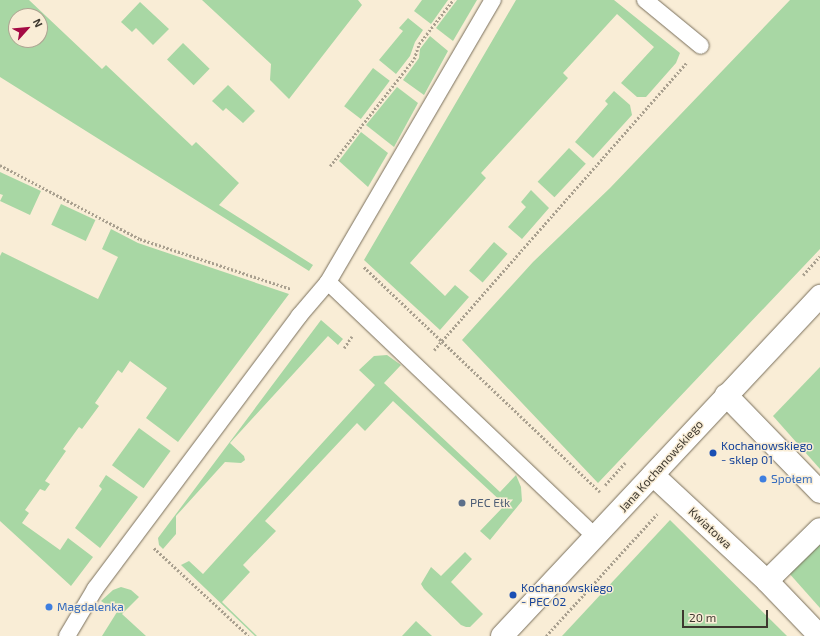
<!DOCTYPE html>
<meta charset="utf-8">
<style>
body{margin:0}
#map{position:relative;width:820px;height:636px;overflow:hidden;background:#f9edd6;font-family:"Exo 2",sans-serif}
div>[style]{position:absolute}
.green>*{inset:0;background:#a8d7a4;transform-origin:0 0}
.path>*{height:2.5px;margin-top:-1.25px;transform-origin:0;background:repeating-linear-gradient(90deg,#a9a08f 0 2px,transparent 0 4px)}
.roads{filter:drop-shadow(0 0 1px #786e5a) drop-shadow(0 0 1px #786e5a)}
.lane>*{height:16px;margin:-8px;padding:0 8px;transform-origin:8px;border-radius:8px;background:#fff}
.street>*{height:22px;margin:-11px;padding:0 11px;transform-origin:11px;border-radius:11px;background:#fff}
.dots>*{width:11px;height:11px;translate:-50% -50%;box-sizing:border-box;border:2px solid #f9edd6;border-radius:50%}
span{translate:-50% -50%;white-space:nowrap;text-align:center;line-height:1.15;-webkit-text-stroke:3px #f9edd6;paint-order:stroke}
.transit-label{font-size:12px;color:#164399}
.left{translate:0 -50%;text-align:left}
.street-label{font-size:12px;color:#3d382f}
.shop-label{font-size:12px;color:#366cbe}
.service-label{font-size:12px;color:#4e5e75}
.north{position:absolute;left:8px;top:8px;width:40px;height:40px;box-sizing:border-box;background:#f9edd6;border:1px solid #aea593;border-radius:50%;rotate:63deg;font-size:11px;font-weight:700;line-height:16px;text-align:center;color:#3d382f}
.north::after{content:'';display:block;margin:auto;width:14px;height:18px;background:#a40a43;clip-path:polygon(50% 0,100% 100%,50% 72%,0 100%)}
.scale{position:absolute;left:682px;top:610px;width:86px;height:18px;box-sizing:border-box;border:2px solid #3d382f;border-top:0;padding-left:5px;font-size:12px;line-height:14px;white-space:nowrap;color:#3d382f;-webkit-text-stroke:3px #f9edd6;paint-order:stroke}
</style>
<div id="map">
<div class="green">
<div style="clip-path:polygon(evenodd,0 0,29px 0,102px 69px,106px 65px,192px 146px,196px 142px,239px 183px,219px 205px,313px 265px,309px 271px,0 77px,0 0,16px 16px,40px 16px,40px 40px,16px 40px,16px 16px)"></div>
<div style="clip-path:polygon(202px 0,358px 0,362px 5px,289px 99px,270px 80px,271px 64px)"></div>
<div style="clip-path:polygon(422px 0,448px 0,431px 24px,414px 11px)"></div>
<div style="clip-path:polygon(457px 0,477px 0,453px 41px,436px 28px)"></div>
<div style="clip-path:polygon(516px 0,614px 0,680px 53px,676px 63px,646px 97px,637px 97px,621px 83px,654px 47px,617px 14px,563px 73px,568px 78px,481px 173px,486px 178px,410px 263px,445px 296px,455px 285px,469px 297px,440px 330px,364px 260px)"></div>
<div style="clip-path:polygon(790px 0,820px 0,820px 249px,598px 483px,462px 340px,533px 262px,610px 188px)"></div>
<div style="clip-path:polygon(140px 2px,169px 29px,153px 45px,136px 28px,132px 32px,121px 22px)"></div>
<div style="clip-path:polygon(408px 18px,423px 30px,415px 42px,410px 56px,396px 74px,379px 60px,403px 31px,399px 28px)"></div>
<div style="clip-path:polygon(430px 36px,448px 51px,424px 95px,403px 80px,419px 58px,420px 49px)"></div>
<div style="left:183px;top:43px;width:37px;height:23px;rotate:44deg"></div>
<div style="left:373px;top:68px;width:21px;height:48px;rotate:37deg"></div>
<div style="clip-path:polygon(228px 85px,255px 111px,243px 123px,226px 108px,223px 111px,212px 101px)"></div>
<div style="clip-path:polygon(397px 87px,418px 103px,394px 147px,366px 125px)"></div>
<div style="clip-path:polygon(614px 91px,630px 105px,632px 115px,593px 158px,575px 142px,608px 104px,605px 101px)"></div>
<div style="clip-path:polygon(361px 132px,388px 153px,368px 187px,339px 161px)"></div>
<div style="left:569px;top:148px;width:23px;height:46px;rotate:43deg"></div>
<div style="clip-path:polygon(0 172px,41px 191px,30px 215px,0 201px,3px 195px,0 194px)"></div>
<div style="clip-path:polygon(531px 190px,549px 208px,522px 239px,508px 227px,526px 207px,521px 202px)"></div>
<div style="left:61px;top:204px;width:38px;height:23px;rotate:25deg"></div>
<div style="clip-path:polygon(111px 229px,138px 243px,289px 294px,178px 442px,146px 418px,167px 388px,130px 361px,122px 373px,118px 370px,95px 403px,99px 406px,82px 429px,79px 427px,63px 449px,66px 451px,45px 481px,50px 484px,45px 491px,40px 489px,25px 510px,29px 513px,22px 523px,60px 550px,68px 538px,93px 557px,71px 586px,0 521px,0 256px,2px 252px,98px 299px,118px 257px,102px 249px)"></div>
<div style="left:494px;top:242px;width:18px;height:38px;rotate:41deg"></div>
<div style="clip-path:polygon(321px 320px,343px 339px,338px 345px,328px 336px,230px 443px,244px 456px,245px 460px,241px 463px,225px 462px,176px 516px,176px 534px,163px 549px,159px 545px,158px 538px)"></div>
<div style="clip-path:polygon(387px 355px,401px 365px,384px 383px,500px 492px,516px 475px,521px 487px,522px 501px,490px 540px,480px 531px,505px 505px,393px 401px,365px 431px,357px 423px,265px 521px,276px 531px,243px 565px,250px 572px,222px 602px,257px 636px,255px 636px,181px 565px,189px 561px,203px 574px,375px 385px,359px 370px,374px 356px)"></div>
<div style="clip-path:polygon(820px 367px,820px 469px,773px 416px)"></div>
<div style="left:139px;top:428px;width:39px;height:46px;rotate:36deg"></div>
<div style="clip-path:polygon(106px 475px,138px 497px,100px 548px,75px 528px,102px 489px,99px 486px)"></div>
<div style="clip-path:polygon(670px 520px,787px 636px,562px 636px)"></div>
<div style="clip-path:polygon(820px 540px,820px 608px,788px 572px)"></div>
<div style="clip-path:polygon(465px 552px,472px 559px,451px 582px,483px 614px,470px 627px,466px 627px,461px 625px,424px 589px,421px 584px,431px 567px,441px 576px)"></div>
<div style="clip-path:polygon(121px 587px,131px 590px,139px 597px,122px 614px,146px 636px,102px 636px,117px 612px,101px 601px,113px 590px)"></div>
<div style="clip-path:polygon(416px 621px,432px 636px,402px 636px)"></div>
</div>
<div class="path">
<div style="left:0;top:165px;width:158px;rotate:27.9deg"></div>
<div style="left:140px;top:239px;width:159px;rotate:18.3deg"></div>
<div style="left:330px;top:166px;width:136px;rotate:-51.9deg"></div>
<div style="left:414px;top:59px;width:16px;rotate:-72deg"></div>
<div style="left:419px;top:44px;width:56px;rotate:-52.3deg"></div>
<div style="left:364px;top:267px;width:326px;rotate:43.6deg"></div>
<div style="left:803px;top:275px;width:25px;rotate:-48deg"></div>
<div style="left:344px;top:348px;width:14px;rotate:-56deg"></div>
<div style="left:434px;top:350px;width:382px;rotate:-48.7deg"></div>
<div style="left:605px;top:485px;width:30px;rotate:-48deg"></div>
<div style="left:154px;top:548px;width:129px;rotate:42.8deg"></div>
<div style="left:546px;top:636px;width:165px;rotate:-47.7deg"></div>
</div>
<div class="roads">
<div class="lane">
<div style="left:645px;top:0;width:72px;rotate:39.4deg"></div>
<div style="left:328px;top:282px;width:370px;rotate:43.6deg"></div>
<div style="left:67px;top:636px;width:55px;rotate:-59.2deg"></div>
<div style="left:95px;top:589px;width:341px;rotate:-53.2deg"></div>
<div style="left:299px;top:316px;width:45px;rotate:-49.5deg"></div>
<div style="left:328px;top:282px;width:327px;rotate:-59.7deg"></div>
</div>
<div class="street">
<div style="left:726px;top:395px;width:135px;rotate:45.9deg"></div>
<div style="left:653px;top:475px;width:156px;rotate:42.9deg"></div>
<div style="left:767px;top:581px;width:76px;rotate:46.1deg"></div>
<div style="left:767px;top:581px;width:74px;rotate:-44.5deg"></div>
<div style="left:502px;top:636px;width:466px;rotate:-46.9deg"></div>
</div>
</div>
<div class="dots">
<div style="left:713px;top:453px;background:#1a4fb4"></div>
<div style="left:763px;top:479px;background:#3f7fe0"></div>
<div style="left:462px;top:503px;background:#5c6f8a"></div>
<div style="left:513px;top:595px;background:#1a4fb4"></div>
<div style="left:49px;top:607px;background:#3f7fe0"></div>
</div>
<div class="transit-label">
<span class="left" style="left:721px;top:453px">Kochanowskiego<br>- sklep 01</span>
<span class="left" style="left:521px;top:595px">Kochanowskiego<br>- PEC 02</span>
</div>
<div class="street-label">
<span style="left:661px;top:466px;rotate:-48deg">Jana Kochanowskiego</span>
<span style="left:710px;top:528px;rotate:43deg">Kwiatowa</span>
</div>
<div class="shop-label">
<span class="left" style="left:771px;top:479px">Społem</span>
<span class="left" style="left:57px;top:607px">Magdalenka</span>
</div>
<div class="service-label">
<span class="left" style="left:470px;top:503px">PEC Ełk</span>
</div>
<div class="north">N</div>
<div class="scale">20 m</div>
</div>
